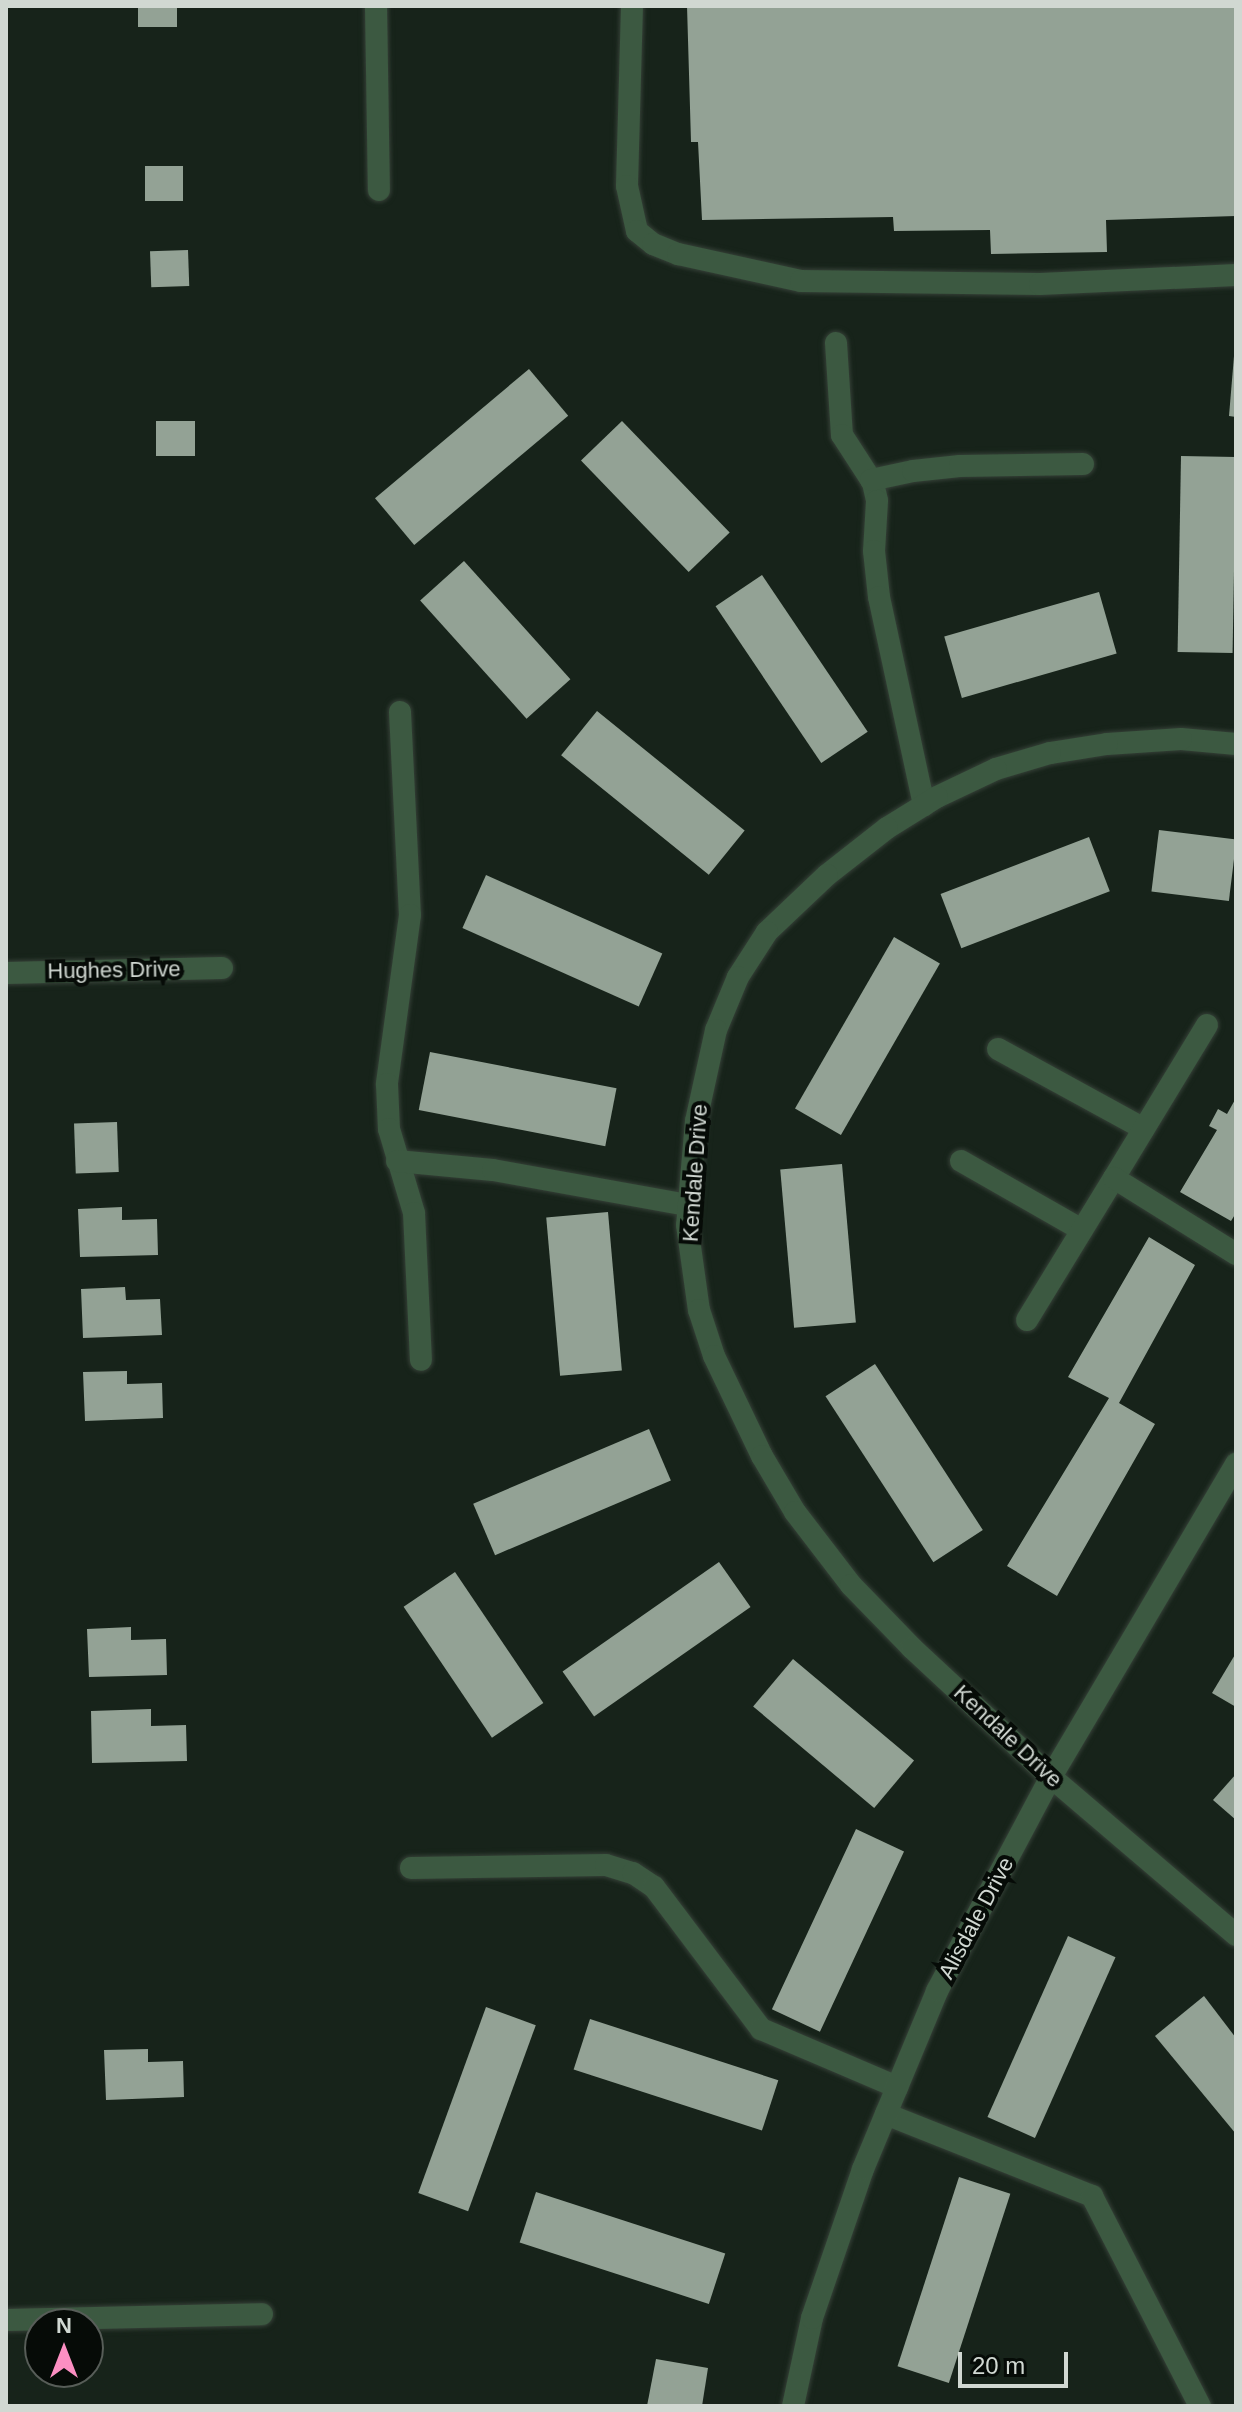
<!DOCTYPE html>
<style>
body{margin:0}
#map{position:relative;width:1242px;height:2412px;overflow:hidden;background:#17231a;font-family:Arial,sans-serif}
div>[style]{position:absolute}
.building>*{inset:0;background:#93a295;transform-origin:0 0}
.roads{filter:drop-shadow(0 0 2px #354037) drop-shadow(0 0 2px #354037)}
.service>*{height:22px;margin:-11px;padding:0 11px;transform-origin:11px;border-radius:11px;background:#3c5941}
.minor>*{height:22px;margin:-11px;padding:0 11px;transform-origin:11px;border-radius:11px;background:#3c5941}
span{translate:-50% -50%;white-space:nowrap;text-align:center;line-height:1.15;-webkit-text-stroke:8px #060b07;paint-order:stroke}
.street-label{font-size:22px;color:#d1d8d2}
.frame{position:absolute;inset:0;border:8px solid #d1d8d2;pointer-events:none}
.north{position:absolute;left:24px;top:2308px;width:80px;height:80px;box-sizing:border-box;background:#060b07;border:2px solid #575d58;border-radius:50%;rotate:0deg;font-size:22px;font-weight:700;line-height:32px;text-align:center;color:#d1d8d2}
.north::after{content:'';display:block;margin:auto;width:28px;height:36px;background:#fc8fc2;clip-path:polygon(50% 0,100% 100%,50% 72%,0 100%)}
.scale{position:absolute;left:958px;top:2352px;width:110px;height:36px;box-sizing:border-box;border:4px solid #d1d8d2;border-top:0;padding-left:10px;font-size:24px;line-height:28px;white-space:nowrap;color:#d1d8d2;-webkit-text-stroke:6px #060b07;paint-order:stroke}
</style>
<div id="map">
<div class="building">
<div style="left:138px;top:6px;width:39px;height:21px"></div>
<div style="clip-path:polygon(687px 6px,1236px 6px,1236px 216px,1106px 220px,1107px 252px,991px 254px,990px 230px,894px 231px,893px 217px,702px 220px,698px 142px,691px 142px)"></div>
<div style="left:145px;top:166px;width:38px;height:35px"></div>
<div style="left:188px;top:250px;width:36px;height:38px;rotate:88deg"></div>
<div style="clip-path:polygon(1234px 356px,1236px 356px,1236px 417px,1229px 416px)"></div>
<div style="left:529px;top:369px;width:61px;height:201px;rotate:50deg"></div>
<div style="left:156px;top:421px;width:39px;height:35px"></div>
<div style="left:622px;top:421px;width:155px;height:57px;rotate:46deg"></div>
<div style="left:1181px;top:456px;width:55px;height:196px;rotate:1deg"></div>
<div style="left:464px;top:561px;width:159px;height:59px;rotate:48deg"></div>
<div style="left:762px;top:575px;width:189px;height:56px;rotate:56deg"></div>
<div style="left:1099px;top:592px;width:64px;height:161px;rotate:74deg"></div>
<div style="left:597px;top:711px;width:190px;height:57px;rotate:39deg"></div>
<div style="left:1159px;top:830px;width:78px;height:62px;rotate:7deg"></div>
<div style="left:1089px;top:837px;width:58px;height:159px;rotate:69deg"></div>
<div style="left:486px;top:875px;width:193px;height:58px;rotate:24deg"></div>
<div style="left:894px;top:937px;width:53px;height:198px;rotate:30deg"></div>
<div style="left:430px;top:1052px;width:190px;height:59px;rotate:11deg"></div>
<div style="clip-path:polygon(1236px 1098px,1236px 1213px,1231px 1221px,1180px 1192px,1217px 1130px,1209px 1126px,1218px 1109px,1227px 1114px)"></div>
<div style="left:117px;top:1122px;width:50px;height:43px;rotate:88deg"></div>
<div style="left:842px;top:1164px;width:159px;height:62px;rotate:85deg"></div>
<div style="clip-path:polygon(122px 1207px,122px 1220px,157px 1219px,158px 1255px,80px 1257px,78px 1209px)"></div>
<div style="left:608px;top:1212px;width:159px;height:62px;rotate:85deg"></div>
<div style="clip-path:polygon(1149px 1237px,1195px 1265px,1119px 1403px,1155px 1424px,1057px 1596px,1007px 1566px,1109px 1398px,1068px 1377px)"></div>
<div style="clip-path:polygon(125px 1287px,126px 1300px,160px 1299px,162px 1335px,83px 1338px,81px 1289px)"></div>
<div style="left:875px;top:1364px;width:198px;height:59px;rotate:57deg"></div>
<div style="clip-path:polygon(127px 1371px,127px 1384px,162px 1383px,163px 1418px,85px 1421px,83px 1372px)"></div>
<div style="left:649px;top:1429px;width:56px;height:191px;rotate:67deg"></div>
<div style="left:719px;top:1562px;width:55px;height:191px;rotate:55deg"></div>
<div style="left:455px;top:1572px;width:158px;height:62px;rotate:56deg"></div>
<div style="clip-path:polygon(131px 1627px,131px 1640px,166px 1639px,167px 1675px,89px 1677px,87px 1629px)"></div>
<div style="clip-path:polygon(1236px 1653px,1236px 1707px,1212px 1693px)"></div>
<div style="left:793px;top:1659px;width:158px;height:62px;rotate:40deg"></div>
<div style="clip-path:polygon(151px 1709px,151px 1726px,186px 1725px,187px 1761px,92px 1763px,91px 1711px)"></div>
<div style="clip-path:polygon(1236px 1774px,1236px 1820px,1213px 1800px)"></div>
<div style="left:856px;top:1829px;width:53px;height:199px;rotate:25deg"></div>
<div style="left:1068px;top:1936px;width:52px;height:198px;rotate:24deg"></div>
<div style="clip-path:polygon(1204px 1996px,1236px 2038px,1236px 2134px,1155px 2036px)"></div>
<div style="left:486px;top:2007px;width:53px;height:198px;rotate:20deg"></div>
<div style="left:590px;top:2019px;width:198px;height:53px;rotate:18deg"></div>
<div style="clip-path:polygon(148px 2049px,148px 2062px,183px 2061px,184px 2097px,106px 2100px,104px 2050px)"></div>
<div style="left:959px;top:2177px;width:54px;height:199px;rotate:18deg"></div>
<div style="left:536px;top:2192px;width:199px;height:53px;rotate:18deg"></div>
<div style="clip-path:polygon(656px 2359px,708px 2368px,702px 2406px,647px 2406px)"></div>
</div>
<div class="roads">
<div class="service">
<div style="left:376px;top:6px;width:184px;rotate:89.1deg"></div>
<div style="left:632px;top:6px;width:180px;rotate:91.6deg"></div>
<div style="left:627px;top:186px;width:46px;rotate:77.5deg"></div>
<div style="left:637px;top:231px;width:21px;rotate:39deg"></div>
<div style="left:653px;top:244px;width:27px;rotate:22deg"></div>
<div style="left:678px;top:254px;width:126px;rotate:12.4deg"></div>
<div style="left:801px;top:281px;width:239px;rotate:0.7deg"></div>
<div style="left:1040px;top:284px;width:196px;rotate:-2.6deg"></div>
<div style="left:836px;top:343px;width:92px;rotate:86.3deg"></div>
<div style="left:842px;top:435px;width:57px;rotate:57.1deg"></div>
<div style="left:873px;top:483px;width:18px;rotate:77deg"></div>
<div style="left:877px;top:501px;width:50px;rotate:93.4deg"></div>
<div style="left:874px;top:551px;width:46px;rotate:83.8deg"></div>
<div style="left:879px;top:597px;width:213px;rotate:77.8deg"></div>
<div style="left:871px;top:480px;width:43px;rotate:-12.1deg"></div>
<div style="left:913px;top:471px;width:47px;rotate:-6.1deg"></div>
<div style="left:960px;top:466px;width:123px;rotate:-0.9deg"></div>
<div style="left:400px;top:712px;width:203px;rotate:87.2deg"></div>
<div style="left:410px;top:915px;width:171px;rotate:97.8deg"></div>
<div style="left:387px;top:1084px;width:45px;rotate:87.5deg"></div>
<div style="left:389px;top:1129px;width:88px;rotate:73.4deg"></div>
<div style="left:414px;top:1213px;width:147px;rotate:87.3deg"></div>
<div style="left:998px;top:1049px;width:166px;rotate:28.7deg"></div>
<div style="left:397px;top:1161px;width:96px;rotate:5.4deg"></div>
<div style="left:493px;top:1170px;width:198px;rotate:10.2deg"></div>
<div style="left:961px;top:1161px;width:139px;rotate:29.7deg"></div>
<div style="left:1114px;top:1178px;width:179px;rotate:-58.7deg"></div>
<div style="left:1027px;top:1320px;width:167px;rotate:-58.5deg"></div>
<div style="left:1114px;top:1178px;width:144px;rotate:31.9deg"></div>
<div style="left:411px;top:1868px;width:195px;rotate:-0.9deg"></div>
<div style="left:606px;top:1865px;width:28px;rotate:17deg"></div>
<div style="left:633px;top:1873px;width:25px;rotate:34deg"></div>
<div style="left:654px;top:1887px;width:178px;rotate:53deg"></div>
<div style="left:761px;top:2029px;width:148px;rotate:23.1deg"></div>
<div style="left:886px;top:2114px;width:222px;rotate:21.7deg"></div>
<div style="left:1092px;top:2196px;width:236px;rotate:62.8deg"></div>
</div>
<div class="minor">
<div style="left:1236px;top:744px;width:55px;rotate:-174.8deg"></div>
<div style="left:1181px;top:739px;width:74px;rotate:176.1deg"></div>
<div style="left:1107px;top:744px;width:58px;rotate:171deg"></div>
<div style="left:1050px;top:753px;width:56px;rotate:163.5deg"></div>
<div style="left:996px;top:769px;width:65px;rotate:154.6deg"></div>
<div style="left:937px;top:797px;width:59px;rotate:148.2deg"></div>
<div style="left:887px;top:828px;width:76px;rotate:141.9deg"></div>
<div style="left:827px;top:875px;width:83px;rotate:136.5deg"></div>
<div style="left:767px;top:932px;width:54px;rotate:122.8deg"></div>
<div style="left:738px;top:977px;width:57px;rotate:112.5deg"></div>
<div style="left:716px;top:1030px;width:93px;rotate:102.4deg"></div>
<div style="left:696px;top:1121px;width:104px;rotate:94.9deg"></div>
<div style="left:687px;top:1225px;width:86px;rotate:82deg"></div>
<div style="left:699px;top:1310px;width:48px;rotate:71.9deg"></div>
<div style="left:714px;top:1356px;width:111px;rotate:64.4deg"></div>
<div style="left:762px;top:1456px;width:65px;rotate:59.5deg"></div>
<div style="left:795px;top:1512px;width:92px;rotate:52.5deg"></div>
<div style="left:851px;top:1585px;width:88px;rotate:45.9deg"></div>
<div style="left:912px;top:1648px;width:190px;rotate:42.9deg"></div>
<div style="left:1051px;top:1777px;width:243px;rotate:40.5deg"></div>
<div style="left:6px;top:973px;width:216px;rotate:-1.3deg"></div>
<div style="left:6px;top:2320px;width:256px;rotate:-1.3deg"></div>
<div style="left:793px;top:2406px;width:90px;rotate:-77.8deg"></div>
<div style="left:812px;top:2318px;width:157px;rotate:-71.1deg"></div>
<div style="left:863px;top:2169px;width:193px;rotate:-67.4deg"></div>
<div style="left:937px;top:1991px;width:242px;rotate:-62deg"></div>
<div style="left:1051px;top:1777px;width:364px;rotate:-59.4deg"></div>
</div>
</div>
<div class="street-label">
<span style="left:114px;top:970px;rotate:-1deg">Hughes Drive</span>
<span style="left:695px;top:1173px;rotate:-86deg">Kendale Drive</span>
<span style="left:1008px;top:1736px;rotate:43deg">Kendale Drive</span>
<span style="left:976px;top:1918px;rotate:-62deg">Alisdale Drive</span>
</div>
<div class="frame"></div>
<div class="north">N</div>
<div class="scale">20 m</div>
</div>
